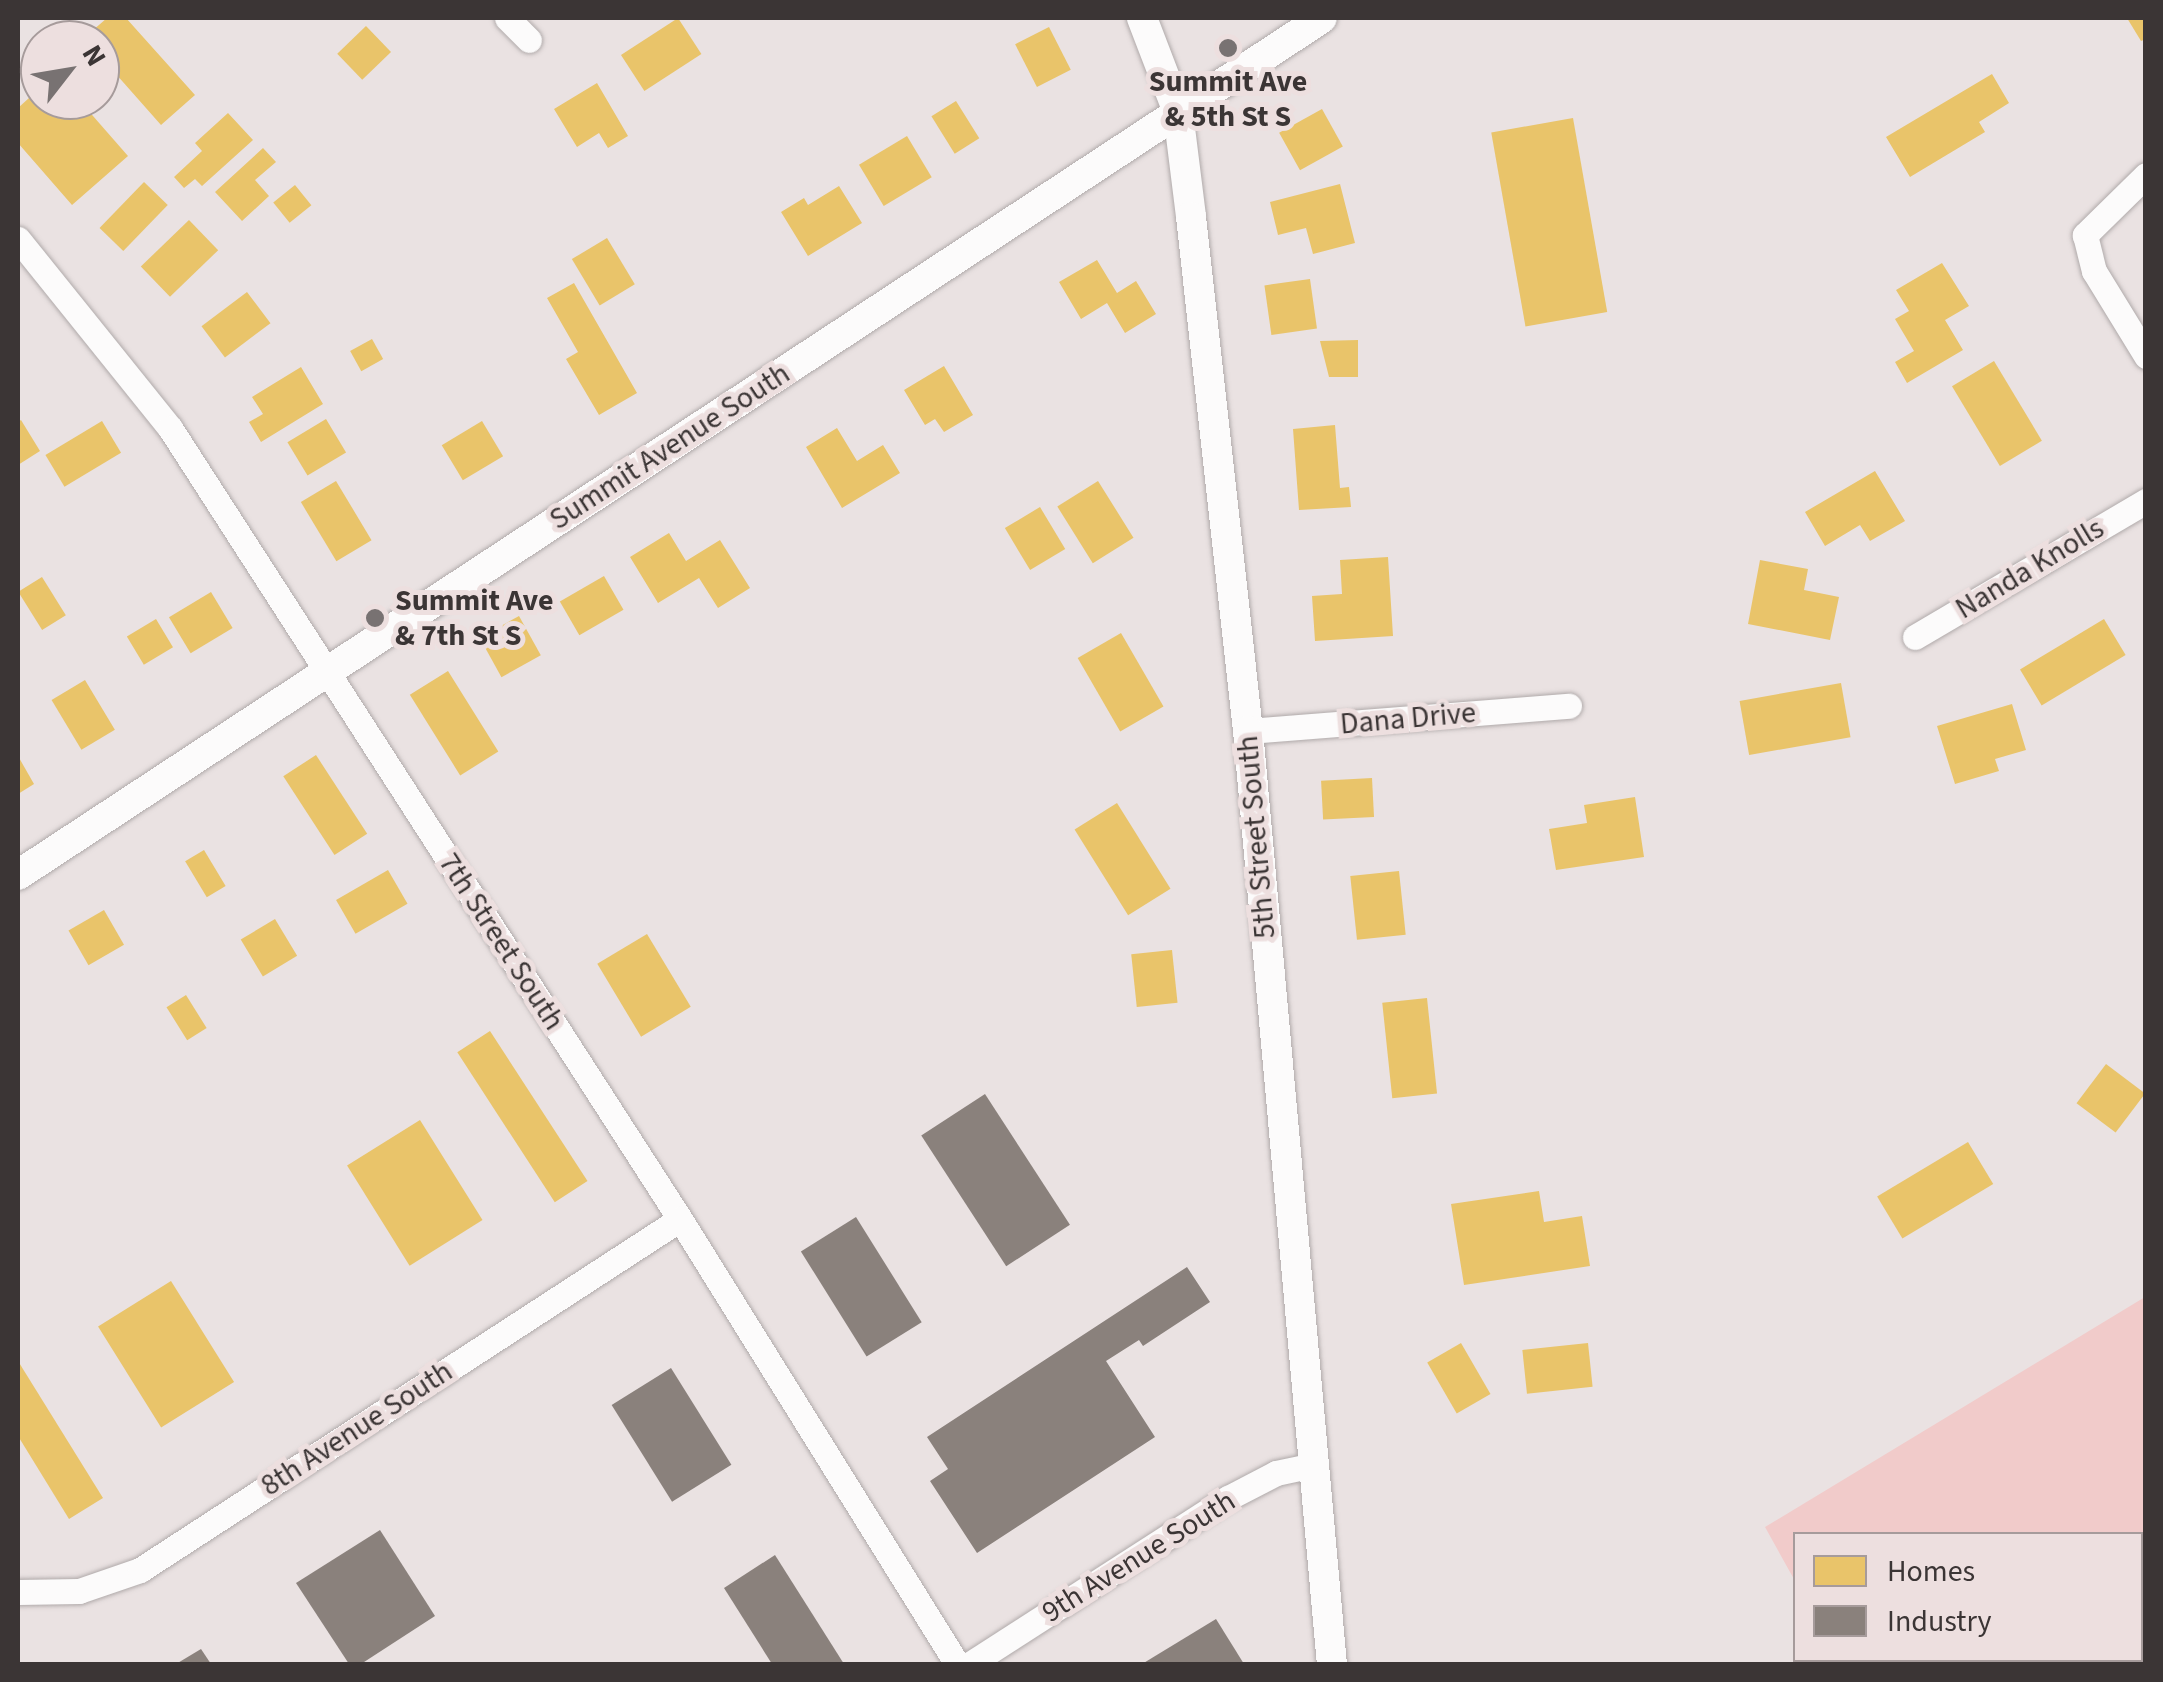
<!DOCTYPE html>
<style>
body{margin:0}
#map{position:relative;width:2163px;height:1682px;overflow:hidden;background:#eae2e2;font-family:"Source Sans 3",sans-serif}
div>[style]{position:absolute}
.green>*{inset:0;background:#f1cbca}
.homes>*{inset:0;background:#e9c46a;transform-origin:0 0}
.industry>*{inset:0;background:#8a817c;transform-origin:0 0}
.roads{filter:drop-shadow(0 0 2px #b0aaaa) drop-shadow(0 0 2px #b0aaaa)}
.minor>*{height:25px;margin:-12.5px;padding:0 12.5px;transform-origin:12.5px;border-radius:12.5px;background:#fcfbfb}
.tertiary>*{height:30px;margin:-15px;padding:0 15px;transform-origin:15px;border-radius:15px;background:#fcfbfb}
.dots>*{width:28px;height:28px;translate:-50% -50%;box-sizing:border-box;border:5px solid #eddfdf;border-radius:50%}
span{translate:-50% -50%;white-space:nowrap;text-align:center;line-height:1.15;-webkit-text-stroke:10px #eddfdf;paint-order:stroke}
.poi-label{font-size:30px;color:#3b3535;font-weight:700}
.left{translate:0 -50%;text-align:left}
.street-label{font-size:30px;color:#3b3535}
.frame{position:absolute;inset:0;border:20px solid #3b3535;pointer-events:none}
.legend{position:absolute;left:1793px;top:1532px;width:350px;height:130px;box-sizing:border-box;background:#eddfdf;border:2px solid #a69b9b;margin:0;padding:12px 18px;list-style:none;font-size:30px;color:#3b3535}
.legend li{display:flex;align-items:center;gap:20px;height:50px}
.legend b{width:50px;border:2px solid #a69b9b}
.north{position:absolute;left:20px;top:20px;width:100px;height:100px;box-sizing:border-box;background:#eddfdf;border:2px solid #a69b9b;border-radius:50%;rotate:59deg;font-size:28px;font-weight:700;line-height:40px;text-align:center;color:#3b3535}
.north::after{content:'';display:block;margin:auto;width:35px;height:45px;background:#787272;clip-path:polygon(50% 0,100% 100%,50% 72%,0 100%)}
</style>
<div id="map">
<div class="green">
<div style="clip-path:polygon(2145px 1297px,2145px 1664px,1842px 1664px,1839px 1660px,2140px 1660px,2140px 1534px,1796px 1534px,1795px 1581px,1765px 1527px)"></div>
</div>
<div class="homes">
<div style="clip-path:polygon(107px 18px,126px 18px,195px 95px,161px 125px,100px 56px,100px 40px,84px 38px)"></div>
<div style="left:678px;top:18px;width:43px;height:68px;rotate:57deg"></div>
<div style="clip-path:polygon(2127px 18px,2146px 18px,2146px 39px,2141px 41px)"></div>
<div style="left:366px;top:26px;width:36px;height:40px;rotate:46deg"></div>
<div style="left:1049px;top:27px;width:48px;height:38px;rotate:63deg"></div>
<div style="clip-path:polygon(1992px 74px,2009px 103px,1979px 122px,1985px 132px,1910px 177px,1886px 137px)"></div>
<div style="clip-path:polygon(597px 83px,628px 136px,608px 148px,599px 133px,577px 147px,554px 109px)"></div>
<div style="clip-path:polygon(40px 88px,40px 100px,79px 100px,128px 156px,72px 205px,18px 143px,18px 108px)"></div>
<div style="left:956px;top:101px;width:44px;height:29px;rotate:58deg"></div>
<div style="left:1322px;top:109px;width:43px;height:49px;rotate:61deg"></div>
<div style="clip-path:polygon(228px 113px,253px 140px,202px 186px,195px 179px,184px 188px,174px 177px,202px 151px,195px 143px)"></div>
<div style="left:1573px;top:118px;width:197px;height:83px;rotate:80deg"></div>
<div style="left:907px;top:136px;width:48px;height:56px;rotate:59deg"></div>
<div style="clip-path:polygon(263px 148px,276px 162px,255px 180px,269px 196px,242px 221px,215px 192px)"></div>
<div style="left:144px;top:182px;width:33px;height:64px;rotate:44deg"></div>
<div style="clip-path:polygon(1340px 184px,1355px 243px,1313px 254px,1306px 228px,1278px 235px,1270px 202px)"></div>
<div style="left:295px;top:185px;width:26px;height:28px;rotate:51deg"></div>
<div style="clip-path:polygon(839px 186px,862px 223px,808px 256px,781px 212px,804px 198px,808px 205px)"></div>
<div style="left:189px;top:220px;width:42px;height:67px;rotate:46deg"></div>
<div style="left:607px;top:238px;width:54px;height:41px;rotate:59deg"></div>
<div style="clip-path:polygon(1097px 260px,1117px 293px,1136px 281px,1156px 314px,1125px 333px,1107px 303px,1081px 319px,1059px 282px)"></div>
<div style="clip-path:polygon(1942px 263px,1969px 306px,1945px 320px,1963px 350px,1907px 383px,1895px 362px,1914px 351px,1895px 319px,1909px 311px,1896px 290px)"></div>
<div style="left:1310px;top:279px;width:50px;height:46px;rotate:82deg"></div>
<div style="clip-path:polygon(574px 283px,637px 393px,599px 415px,566px 359px,578px 352px,547px 298px)"></div>
<div style="left:247px;top:292px;width:39px;height:57px;rotate:53deg"></div>
<div style="left:372px;top:339px;width:23px;height:25px;rotate:61deg"></div>
<div style="clip-path:polygon(1358px 340px,1358px 377px,1329px 377px,1320px 341px)"></div>
<div style="left:1994px;top:361px;width:93px;height:49px;rotate:59deg"></div>
<div style="clip-path:polygon(944px 366px,973px 415px,944px 432px,935px 419px,925px 425px,904px 390px)"></div>
<div style="clip-path:polygon(301px 367px,323px 404px,261px 442px,249px 422px,263px 414px,252px 397px)"></div>
<div style="left:326px;top:419px;width:39px;height:45px;rotate:59deg"></div>
<div style="clip-path:polygon(21px 420px,40px 451px,18px 465px,18px 422px)"></div>
<div style="left:102px;top:421px;width:37px;height:66px;rotate:59deg"></div>
<div style="left:482px;top:421px;width:41px;height:47px;rotate:59deg"></div>
<div style="clip-path:polygon(1335px 425px,1340px 488px,1349px 487px,1351px 507px,1299px 510px,1293px 429px)"></div>
<div style="clip-path:polygon(837px 428px,857px 461px,883px 445px,900px 473px,842px 508px,806px 447px)"></div>
<div style="clip-path:polygon(1875px 471px,1905px 521px,1870px 541px,1860px 525px,1825px 546px,1805px 512px)"></div>
<div style="left:336px;top:481px;width:69px;height:41px;rotate:59deg"></div>
<div style="left:1098px;top:481px;width:67px;height:48px;rotate:58deg"></div>
<div style="left:1040px;top:507px;width:49px;height:41px;rotate:59deg"></div>
<div style="clip-path:polygon(669px 533px,686px 561px,720px 540px,750px 588px,718px 608px,699px 578px,658px 603px,630px 557px)"></div>
<div style="clip-path:polygon(1388px 557px,1393px 636px,1315px 641px,1312px 596px,1342px 594px,1340px 560px)"></div>
<div style="clip-path:polygon(1760px 560px,1808px 569px,1804px 590px,1839px 597px,1830px 640px,1748px 624px)"></div>
<div style="left:604px;top:576px;width:39px;height:51px;rotate:60deg"></div>
<div style="left:42px;top:577px;width:45px;height:28px;rotate:58deg"></div>
<div style="left:211px;top:592px;width:42px;height:49px;rotate:59deg"></div>
<div style="left:519px;top:616px;width:45px;height:45px;rotate:61deg"></div>
<div style="left:156px;top:619px;width:33px;height:34px;rotate:59deg"></div>
<div style="left:2104px;top:619px;width:42px;height:98px;rotate:59deg"></div>
<div style="left:1121px;top:633px;width:85px;height:50px;rotate:60deg"></div>
<div style="left:448px;top:671px;width:95px;height:45px;rotate:58deg"></div>
<div style="left:85px;top:680px;width:58px;height:39px;rotate:59deg"></div>
<div style="left:1841px;top:683px;width:55px;height:103px;rotate:80deg"></div>
<div style="clip-path:polygon(2012px 704px,2026px 750px,1995px 759px,1999px 771px,1955px 784px,1937px 726px)"></div>
<div style="left:316px;top:755px;width:94px;height:39px;rotate:57deg"></div>
<div style="clip-path:polygon(18px 756px,34px 784px,18px 794px)"></div>
<div style="left:1372px;top:778px;width:39px;height:51px;rotate:87deg"></div>
<div style="clip-path:polygon(1635px 797px,1644px 857px,1556px 870px,1549px 829px,1587px 823px,1584px 805px)"></div>
<div style="left:1117px;top:803px;width:101px;height:50px;rotate:58deg"></div>
<div style="left:204px;top:850px;width:42px;height:22px;rotate:59deg"></div>
<div style="left:388px;top:870px;width:39px;height:60px;rotate:60deg"></div>
<div style="left:1399px;top:871px;width:64px;height:49px;rotate:84deg"></div>
<div style="left:104px;top:910px;width:40px;height:41px;rotate:60deg"></div>
<div style="left:275px;top:919px;width:43px;height:40px;rotate:59deg"></div>
<div style="left:647px;top:934px;width:85px;height:58px;rotate:59deg"></div>
<div style="left:1172px;top:950px;width:53px;height:41px;rotate:84deg"></div>
<div style="left:186px;top:995px;width:39px;height:23px;rotate:58deg"></div>
<div style="left:1427px;top:998px;width:96px;height:45px;rotate:84deg"></div>
<div style="left:490px;top:1031px;width:179px;height:39px;rotate:57deg"></div>
<div style="left:2106px;top:1064px;width:49px;height:49px;rotate:37deg"></div>
<div style="left:420px;top:1120px;width:118px;height:86px;rotate:58deg"></div>
<div style="left:1968px;top:1142px;width:49px;height:106px;rotate:59deg"></div>
<div style="clip-path:polygon(1539px 1191px,1544px 1222px,1582px 1216px,1590px 1266px,1464px 1285px,1451px 1204px)"></div>
<div style="left:171px;top:1281px;width:119px;height:86px;rotate:58deg"></div>
<div style="left:1461px;top:1343px;width:59px;height:39px;rotate:60deg"></div>
<div style="left:1588px;top:1343px;width:44px;height:66px;rotate:84deg"></div>
<div style="clip-path:polygon(18px 1361px,103px 1498px,69px 1519px,18px 1436px)"></div>
</div>
<div class="industry">
<div style="left:985px;top:1094px;width:156px;height:76px;rotate:57deg"></div>
<div style="left:856px;top:1217px;width:124px;height:65px;rotate:58deg"></div>
<div style="clip-path:polygon(1187px 1267px,1210px 1302px,1143px 1346px,1139px 1340px,1106px 1361px,1155px 1437px,977px 1553px,930px 1481px,948px 1469px,927px 1437px)"></div>
<div style="left:671px;top:1368px;width:114px;height:70px;rotate:58deg"></div>
<div style="clip-path:polygon(380px 1530px,435px 1616px,361px 1664px,349px 1664px,296px 1583px)"></div>
<div style="clip-path:polygon(775px 1555px,844px 1664px,772px 1664px,724px 1588px)"></div>
<div style="clip-path:polygon(1216px 1619px,1244px 1664px,1142px 1664px)"></div>
<div style="clip-path:polygon(201px 1649px,211px 1664px,176px 1664px)"></div>
</div>
<div class="roads">
<div class="minor">
<div style="left:507px;top:18px;width:31px;rotate:45deg"></div>
<div style="left:2146px;top:175px;width:86px;rotate:135.5deg"></div>
<div style="left:2085px;top:235px;width:37px;rotate:76deg"></div>
<div style="left:2094px;top:271px;width:100px;rotate:58.5deg"></div>
<div style="left:18px;top:239px;width:243px;rotate:51.2deg"></div>
<div style="left:170px;top:428px;width:941px;rotate:57.19deg"></div>
<div style="left:680px;top:1219px;width:524px;rotate:58.1deg"></div>
<div style="left:1915px;top:637px;width:268px;rotate:-30.5deg"></div>
<div style="left:1248px;top:731px;width:322px;rotate:-4.5deg"></div>
<div style="left:18px;top:1592px;width:61px;rotate:-0.9deg"></div>
<div style="left:79px;top:1591px;width:65px;rotate:-19deg"></div>
<div style="left:140px;top:1570px;width:644px;rotate:-33.02deg"></div>
<div style="left:970px;top:1664px;width:307px;rotate:-32.8deg"></div>
<div style="left:1228px;top:1498px;width:54px;rotate:-27.5deg"></div>
<div style="left:1276px;top:1473px;width:39px;rotate:-12deg"></div>
</div>
<div class="tertiary">
<div style="left:1142px;top:18px;width:101px;rotate:69deg"></div>
<div style="left:1178px;top:112px;width:106px;rotate:82.9deg"></div>
<div style="left:1191px;top:217px;width:517px;rotate:83.67deg"></div>
<div style="left:1248px;top:731px;width:937px;rotate:84.86deg"></div>
<div style="left:18px;top:875px;width:1560px;rotate:-33.31deg"></div>
</div>
</div>
<div class="dots">
<div style="left:1228px;top:48px;background:#787272"></div>
<div style="left:375px;top:618px;background:#787272"></div>
</div>
<div class="poi-label">
<span style="left:1228px;top:99px">Summit Ave<br>&amp; 5th St S</span>
<span class="left" style="left:395px;top:618px">Summit Ave<br>&amp; 7th St S</span>
</div>
<div class="street-label">
<span style="left:670px;top:447px;rotate:-33deg">Summit Avenue South</span>
<span style="left:2030px;top:569px;rotate:-31deg">Nanda Knolls</span>
<span style="left:1408px;top:719px;rotate:-5deg">Dana Drive</span>
<span style="left:1257px;top:837px;rotate:-95deg">5th Street South</span>
<span style="left:501px;top:942px;rotate:57deg">7th Street South</span>
<span style="left:357px;top:1429px;rotate:-33deg">8th Avenue South</span>
<span style="left:1139px;top:1557px;rotate:-32deg">9th Avenue South</span>
</div>
<div class="frame"></div>
<ul class="legend">
<li><b style="height:28px;background:#e9c46a"></b>Homes</li>
<li><b style="height:28px;background:#8a817c"></b>Industry</li>
</ul>
<div class="north">N</div>
</div>
